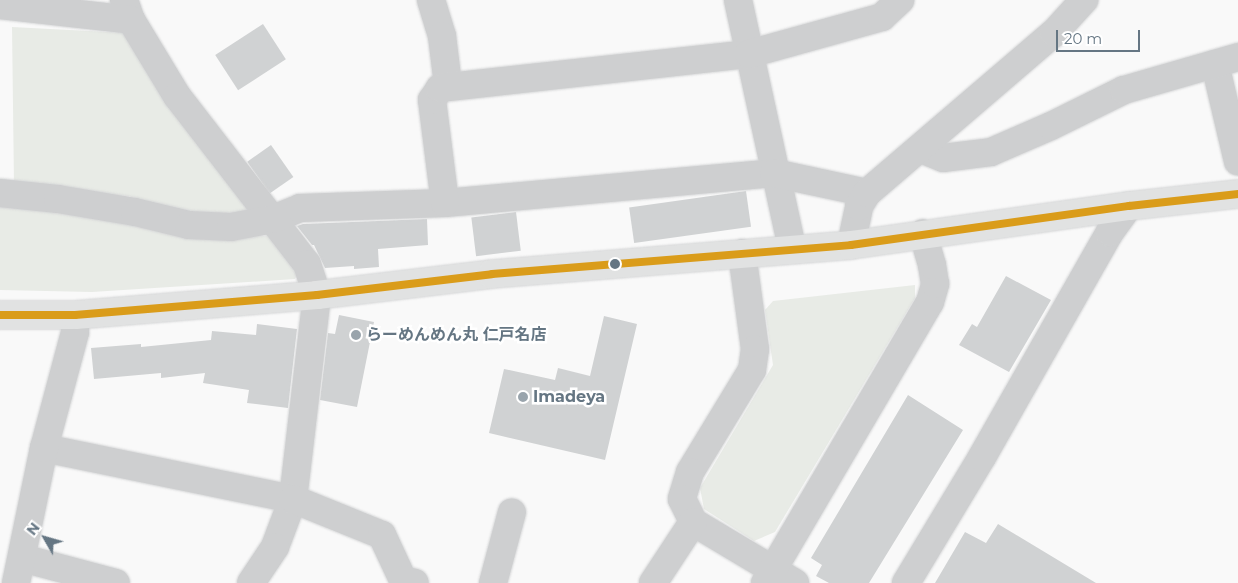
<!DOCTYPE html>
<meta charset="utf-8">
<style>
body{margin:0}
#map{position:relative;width:1238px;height:583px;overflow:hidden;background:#f9f9f9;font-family:Montserrat,"Noto Sans JP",sans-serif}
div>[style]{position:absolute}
.green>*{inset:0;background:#e8ebe6}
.building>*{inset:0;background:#d0d2d3;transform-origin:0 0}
.roads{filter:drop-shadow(0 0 1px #d5d6d7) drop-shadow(0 0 1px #d5d6d7)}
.minor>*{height:28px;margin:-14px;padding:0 14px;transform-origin:14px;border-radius:14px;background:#cecfd0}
.major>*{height:28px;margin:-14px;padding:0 14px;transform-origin:14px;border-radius:14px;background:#e1e2e2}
.bus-1>*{height:8px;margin:-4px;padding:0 4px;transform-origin:4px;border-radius:4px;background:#da9c1a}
.dots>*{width:14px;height:14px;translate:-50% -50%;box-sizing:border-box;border:2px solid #fff;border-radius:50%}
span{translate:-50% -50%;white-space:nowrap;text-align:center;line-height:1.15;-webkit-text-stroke:5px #fff;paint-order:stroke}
.poi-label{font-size:16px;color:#657683;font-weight:700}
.left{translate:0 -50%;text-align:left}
.north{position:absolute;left:20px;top:513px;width:50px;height:50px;-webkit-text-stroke:4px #fff;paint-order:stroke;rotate:308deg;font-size:14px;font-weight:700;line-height:20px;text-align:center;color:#657683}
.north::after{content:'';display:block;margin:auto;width:18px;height:22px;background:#657683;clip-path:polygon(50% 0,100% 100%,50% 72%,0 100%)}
.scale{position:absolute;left:1056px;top:30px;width:84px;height:22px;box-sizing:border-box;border:2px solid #657683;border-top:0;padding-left:6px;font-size:15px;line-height:18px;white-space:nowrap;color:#657683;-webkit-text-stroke:4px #fff;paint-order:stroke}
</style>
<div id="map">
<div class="green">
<div style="clip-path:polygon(12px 27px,127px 33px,255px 211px,197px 218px,129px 196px,63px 192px,14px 185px)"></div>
<div style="clip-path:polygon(0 201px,194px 237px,278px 236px,300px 266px,295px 279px,92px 292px,0 290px)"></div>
<div style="clip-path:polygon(915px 285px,915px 298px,775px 532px,754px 541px,704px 509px,700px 488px,773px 365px,765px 310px,773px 301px)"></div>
</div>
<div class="building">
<div style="left:263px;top:24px;width:42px;height:57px;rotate:57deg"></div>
<div style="left:271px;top:145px;width:39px;height:29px;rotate:55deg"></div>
<div style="left:746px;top:191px;width:36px;height:118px;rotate:82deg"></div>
<div style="left:516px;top:212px;width:39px;height:45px;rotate:83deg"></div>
<div style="clip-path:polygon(427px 219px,428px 245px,378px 249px,379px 267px,354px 269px,354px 266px,325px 268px,314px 245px,312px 245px,297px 226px,303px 224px)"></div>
<div style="clip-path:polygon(1006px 276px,1051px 300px,1009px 372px,959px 345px,972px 324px,977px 327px)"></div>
<div style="clip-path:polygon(339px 315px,374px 322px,357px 407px,320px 400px,328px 333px,335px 334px)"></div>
<div style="clip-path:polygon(604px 316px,637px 324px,605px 460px,489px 433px,504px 369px,555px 380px,558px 368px,590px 376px)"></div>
<div style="clip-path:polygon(257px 324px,297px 329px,288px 408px,247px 403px,249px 390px,203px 383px,205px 373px,161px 378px,161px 373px,94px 379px,91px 348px,141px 344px,141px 347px,211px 340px,212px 331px,256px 335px)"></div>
<div style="clip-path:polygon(908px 395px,963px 430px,869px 583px,829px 583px,816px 576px,822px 565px,811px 558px)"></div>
<div style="clip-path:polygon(998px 524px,1096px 583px,935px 583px,965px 532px,986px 543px)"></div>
</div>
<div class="roads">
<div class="minor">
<div style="left:124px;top:0;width:21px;rotate:71deg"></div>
<div style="left:131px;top:20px;width:89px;rotate:58.8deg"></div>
<div style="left:177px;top:96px;width:212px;rotate:52.3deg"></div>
<div style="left:307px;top:264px;width:33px;rotate:72deg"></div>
<div style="left:317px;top:295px;width:205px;rotate:96.7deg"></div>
<div style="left:293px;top:499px;width:51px;rotate:110.6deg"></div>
<div style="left:275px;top:547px;width:43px;rotate:123.7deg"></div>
<div style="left:431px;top:0;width:38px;rotate:73deg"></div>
<div style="left:442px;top:36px;width:49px;rotate:83deg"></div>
<div style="left:738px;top:0;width:254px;rotate:77.7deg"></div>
<div style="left:0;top:5px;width:132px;rotate:6.5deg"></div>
<div style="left:1215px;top:64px;width:100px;rotate:76.7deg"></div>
<div style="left:921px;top:149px;width:24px;rotate:22deg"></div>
<div style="left:943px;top:158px;width:48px;rotate:-7.1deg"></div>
<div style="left:991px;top:152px;width:65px;rotate:-23.4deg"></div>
<div style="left:1051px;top:126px;width:81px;rotate:-26.3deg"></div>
<div style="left:1124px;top:90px;width:119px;rotate:-16.1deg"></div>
<div style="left:0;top:193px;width:58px;rotate:5.9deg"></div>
<div style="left:58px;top:199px;width:78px;rotate:9.6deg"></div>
<div style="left:135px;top:212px;width:56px;rotate:13.5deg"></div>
<div style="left:189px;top:225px;width:42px;rotate:2.7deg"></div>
<div style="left:231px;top:227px;width:43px;rotate:-10.8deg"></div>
<div style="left:273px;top:219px;width:29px;rotate:-22deg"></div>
<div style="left:300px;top:208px;width:145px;rotate:-2deg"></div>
<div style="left:445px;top:203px;width:330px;rotate:-5.2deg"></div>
<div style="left:774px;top:173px;width:95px;rotate:12.1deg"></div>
<div style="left:445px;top:203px;width:104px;rotate:-97.2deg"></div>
<div style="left:432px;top:100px;width:14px;rotate:-56deg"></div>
<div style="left:440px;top:88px;width:311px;rotate:-6.3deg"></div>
<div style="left:749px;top:54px;width:138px;rotate:-15.5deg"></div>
<div style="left:882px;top:17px;width:25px;rotate:-43deg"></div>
<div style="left:851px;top:245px;width:40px;rotate:-78deg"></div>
<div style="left:859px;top:206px;width:15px;rotate:-58deg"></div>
<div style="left:867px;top:193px;width:246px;rotate:-40.6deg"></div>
<div style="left:1054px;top:33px;width:45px;rotate:-47.7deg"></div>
<div style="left:742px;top:253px;width:97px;rotate:82.3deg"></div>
<div style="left:755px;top:349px;width:21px;rotate:98deg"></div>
<div style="left:752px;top:370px;width:119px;rotate:121.3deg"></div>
<div style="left:690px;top:472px;width:28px;rotate:107deg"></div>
<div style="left:682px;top:499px;width:25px;rotate:64deg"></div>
<div style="left:693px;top:522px;width:119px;rotate:30.9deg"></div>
<div style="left:44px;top:448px;width:254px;rotate:11.6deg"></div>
<div style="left:293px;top:499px;width:96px;rotate:22deg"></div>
<div style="left:382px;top:535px;width:50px;rotate:65deg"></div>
<div style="left:403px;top:580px;width:12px;rotate:14deg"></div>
<div style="left:22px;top:558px;width:97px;rotate:14.9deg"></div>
<div style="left:16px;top:583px;width:138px;rotate:-78.3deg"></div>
<div style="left:44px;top:448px;width:120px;rotate:-75deg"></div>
<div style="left:75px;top:332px;width:17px;rotate:-90deg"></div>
<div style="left:493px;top:583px;width:73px;rotate:-75deg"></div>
<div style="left:653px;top:583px;width:73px;rotate:-56.7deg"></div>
<div style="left:765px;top:583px;width:326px;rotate:-59.6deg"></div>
<div style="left:930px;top:302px;width:19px;rotate:-74deg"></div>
<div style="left:935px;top:284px;width:19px;rotate:-99deg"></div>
<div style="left:932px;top:265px;width:33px;rotate:-106deg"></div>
<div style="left:906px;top:583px;width:147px;rotate:-58.9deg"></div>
<div style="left:982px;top:457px;width:259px;rotate:-60.4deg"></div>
<div style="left:1110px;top:232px;width:32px;rotate:-54deg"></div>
</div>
<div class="major">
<div style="left:0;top:315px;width:75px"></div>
<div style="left:75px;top:315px;width:243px;rotate:-4.7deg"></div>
<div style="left:317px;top:295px;width:176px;rotate:-6.8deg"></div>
<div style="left:492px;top:274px;width:360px;rotate:-4.6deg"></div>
<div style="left:851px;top:245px;width:281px;rotate:-8deg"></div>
<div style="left:1129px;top:206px;width:110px;rotate:-6.3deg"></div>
</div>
</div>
<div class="bus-1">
<div style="left:0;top:315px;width:75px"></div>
<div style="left:75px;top:315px;width:243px;rotate:-4.7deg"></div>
<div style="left:317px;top:295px;width:176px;rotate:-6.8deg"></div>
<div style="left:492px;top:274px;width:360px;rotate:-4.6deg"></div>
<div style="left:851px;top:245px;width:281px;rotate:-8deg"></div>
<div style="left:1129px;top:206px;width:110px;rotate:-6.3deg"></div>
</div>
<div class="dots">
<div style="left:615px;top:264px;background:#657683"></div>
<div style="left:356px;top:335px;background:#99a4ac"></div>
<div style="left:523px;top:397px;background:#99a4ac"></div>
</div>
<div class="poi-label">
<span class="left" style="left:366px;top:335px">らーめんめん丸 仁戸名店</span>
<span class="left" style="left:533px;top:397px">Imadeya</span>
</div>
<div class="north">N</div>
<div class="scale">20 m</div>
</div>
